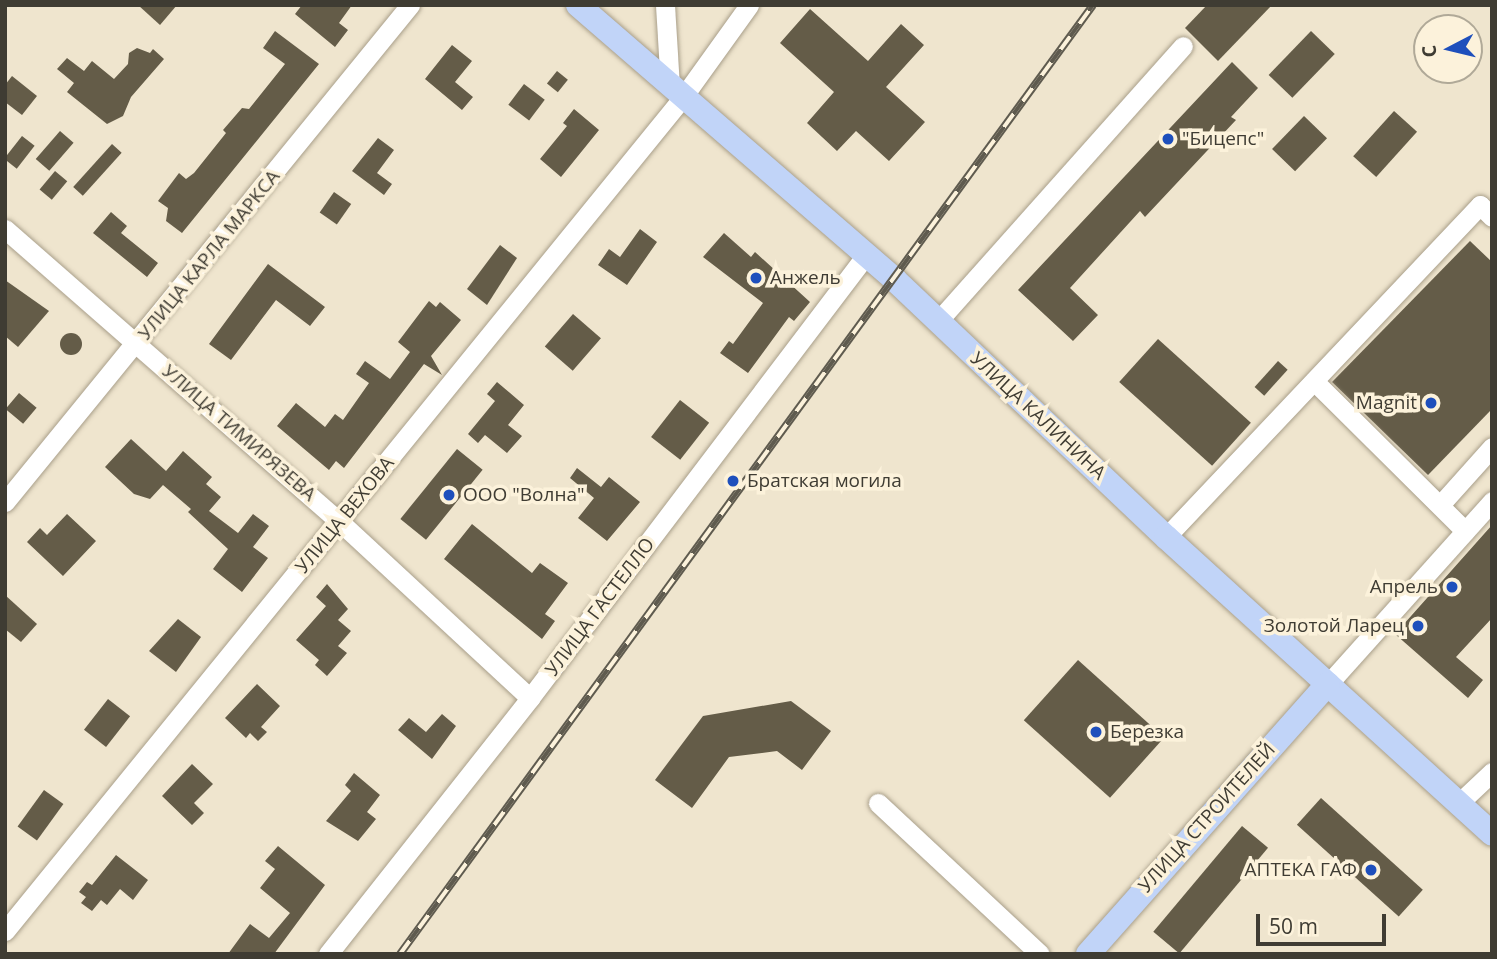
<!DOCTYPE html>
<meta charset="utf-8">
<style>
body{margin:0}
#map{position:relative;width:1497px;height:959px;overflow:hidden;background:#efe5ce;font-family:"Open Sans",sans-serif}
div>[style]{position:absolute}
.building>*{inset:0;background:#645c48;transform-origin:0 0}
.round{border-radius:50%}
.roads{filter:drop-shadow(0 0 2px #a99f8a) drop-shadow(0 0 2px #a99f8a)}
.minor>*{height:19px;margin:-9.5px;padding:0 9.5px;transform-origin:9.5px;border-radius:9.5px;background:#fff}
.major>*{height:24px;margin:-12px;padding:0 12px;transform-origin:12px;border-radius:12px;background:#c1d4f8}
.rail>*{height:8px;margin-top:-4px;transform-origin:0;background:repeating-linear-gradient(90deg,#fcf2db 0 16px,#5f5b4f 0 32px);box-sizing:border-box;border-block:2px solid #5f5b4f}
.dots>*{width:19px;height:19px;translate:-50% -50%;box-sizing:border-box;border:4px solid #fcf2db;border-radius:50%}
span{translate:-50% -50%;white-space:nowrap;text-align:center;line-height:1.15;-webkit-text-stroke:7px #fcf2db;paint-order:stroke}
.poi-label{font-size:19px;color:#3f3c33}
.left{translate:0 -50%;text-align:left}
.right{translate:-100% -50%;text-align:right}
.street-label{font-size:19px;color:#3f3c33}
.frame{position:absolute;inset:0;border:7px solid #3f3c33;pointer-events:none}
.north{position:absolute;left:1413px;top:14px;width:70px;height:70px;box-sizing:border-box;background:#fcf2db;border:2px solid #b0a998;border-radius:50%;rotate:263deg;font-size:19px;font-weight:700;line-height:28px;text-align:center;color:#3f3c33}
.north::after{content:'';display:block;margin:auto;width:24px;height:32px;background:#1e4fbc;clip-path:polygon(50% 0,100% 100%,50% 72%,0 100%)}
.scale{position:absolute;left:1256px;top:914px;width:130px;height:32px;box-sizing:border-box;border:4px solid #3f3c33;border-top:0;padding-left:9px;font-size:21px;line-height:24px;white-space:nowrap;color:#3f3c33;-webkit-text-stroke:5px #fcf2db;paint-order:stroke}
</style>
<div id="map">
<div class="building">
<div style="clip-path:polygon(138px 5px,177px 5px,160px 25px)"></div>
<div style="clip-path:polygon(302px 5px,352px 5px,339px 23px,348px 30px,335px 47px,295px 14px)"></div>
<div style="clip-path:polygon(1207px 5px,1272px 5px,1218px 61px,1185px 28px)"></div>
<div style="clip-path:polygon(810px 9px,868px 61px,901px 24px,924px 45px,886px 87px,925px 122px,889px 161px,856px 131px,837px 151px,807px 123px,834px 92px,780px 43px)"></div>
<div style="clip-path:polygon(275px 31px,319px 64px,182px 233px,166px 221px,168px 208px,158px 201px,179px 173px,186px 179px,194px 173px,226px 133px,223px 130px,242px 108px,249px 109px,285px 64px,263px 48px)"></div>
<div style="left:1311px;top:31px;width:33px;height:61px;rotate:44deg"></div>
<div style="clip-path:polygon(452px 45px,472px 61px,455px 82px,473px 97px,462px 110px,425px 79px)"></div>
<div style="clip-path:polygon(137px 48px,150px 53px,153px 49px,164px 59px,131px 97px,123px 116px,107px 124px,67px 92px,74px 83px,57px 69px,67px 58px,84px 71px,92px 61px,114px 79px,128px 64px,129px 53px)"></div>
<div style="clip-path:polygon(1232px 62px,1258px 88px,1231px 117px,1236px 120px,1145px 217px,1140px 211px,1070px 288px,1098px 315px,1073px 341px,1018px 290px)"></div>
<div style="left:557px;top:71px;width:14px;height:16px;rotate:39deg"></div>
<div style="clip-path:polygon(12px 76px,37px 96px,22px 115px,5px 102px,5px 85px)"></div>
<div style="left:524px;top:84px;width:26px;height:26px;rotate:37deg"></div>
<div style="clip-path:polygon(574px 109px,599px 130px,561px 177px,540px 159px,567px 126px,563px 123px)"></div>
<div style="left:1394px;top:111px;width:31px;height:61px;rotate:42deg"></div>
<div style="left:1304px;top:116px;width:32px;height:46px;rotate:44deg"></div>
<div style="left:60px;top:131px;width:18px;height:37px;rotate:41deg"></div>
<div style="left:22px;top:136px;width:16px;height:29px;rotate:38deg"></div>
<div style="clip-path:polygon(378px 138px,394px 150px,377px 173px,392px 184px,384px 195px,352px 171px)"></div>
<div style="left:112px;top:144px;width:13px;height:58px;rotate:42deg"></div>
<div style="left:55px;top:171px;width:16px;height:24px;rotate:40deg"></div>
<div style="left:334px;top:192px;width:21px;height:25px;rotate:35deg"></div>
<div style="clip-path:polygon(111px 212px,127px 226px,121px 233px,158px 263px,147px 277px,93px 233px)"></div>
<div style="clip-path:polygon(640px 229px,657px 242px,627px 285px,598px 265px,609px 249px,620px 257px)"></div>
<div style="clip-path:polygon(724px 233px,751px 257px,755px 252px,810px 302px,794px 321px,789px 317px,748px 373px,720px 353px,729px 341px,733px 344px,763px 303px,703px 257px)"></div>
<div style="clip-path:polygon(1470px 241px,1492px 262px,1492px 409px,1428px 475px,1332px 382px)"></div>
<div style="clip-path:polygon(500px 245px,517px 258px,487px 305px,467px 289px)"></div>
<div style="clip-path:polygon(268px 264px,325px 307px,310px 326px,276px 300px,231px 360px,209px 344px)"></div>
<div style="clip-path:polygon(5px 280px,49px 311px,18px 347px,5px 336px)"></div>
<div style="clip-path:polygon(429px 301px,436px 307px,440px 302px,461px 320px,431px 356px,442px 375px,424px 364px,344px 468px,336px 461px,329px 470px,277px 426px,296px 403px,325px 427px,335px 414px,343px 420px,369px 383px,356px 374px,365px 361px,390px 379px,410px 352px,398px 342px)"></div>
<div style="left:573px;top:314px;width:37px;height:43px;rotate:41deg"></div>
<div class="round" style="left:60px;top:333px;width:22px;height:22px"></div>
<div style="left:1158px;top:339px;width:125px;height:58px;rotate:42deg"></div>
<div style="left:1278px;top:361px;width:13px;height:35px;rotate:42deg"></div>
<div style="clip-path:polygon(497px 382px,524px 405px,508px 425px,522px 436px,507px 453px,485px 435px,478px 443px,468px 434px,495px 401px,487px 394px)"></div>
<div style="left:19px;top:393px;width:23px;height:21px;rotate:40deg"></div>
<div style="left:680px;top:400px;width:37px;height:47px;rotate:38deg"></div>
<div style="clip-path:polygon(131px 439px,166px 471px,183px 451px,212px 477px,206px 484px,221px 497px,209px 511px,238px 533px,253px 514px,269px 526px,253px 547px,268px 558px,242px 592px,213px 569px,228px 549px,188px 512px,191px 509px,163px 485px,150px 499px,134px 494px,105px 467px)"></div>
<div style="left:457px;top:449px;width:33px;height:90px;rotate:39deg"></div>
<div style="clip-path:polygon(577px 468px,601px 487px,609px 477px,640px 502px,607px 541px,578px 518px,594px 498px,570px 478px)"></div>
<div style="clip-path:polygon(67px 514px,96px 541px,63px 576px,27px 542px,40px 528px,47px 535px)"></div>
<div style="clip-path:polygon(472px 524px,532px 573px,540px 563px,568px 583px,545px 614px,555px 621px,542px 639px,444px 559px)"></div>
<div style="clip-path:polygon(1492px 525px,1492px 618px,1456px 657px,1483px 680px,1468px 698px,1395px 634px)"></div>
<div style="clip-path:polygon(327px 584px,348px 609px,338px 620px,351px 631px,338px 646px,347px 653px,327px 676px,315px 665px,319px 660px,296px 640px,326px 606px,316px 597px)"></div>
<div style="clip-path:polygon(5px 595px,37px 624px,21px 642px,5px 629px)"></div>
<div style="clip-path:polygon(178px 619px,201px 637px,176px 672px,149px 651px)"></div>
<div style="left:1078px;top:660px;width:116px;height:81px;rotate:42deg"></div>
<div style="clip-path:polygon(257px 684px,280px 706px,261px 727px,267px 732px,258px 741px,250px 733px,246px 738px,225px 718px)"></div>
<div style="left:108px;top:699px;width:28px;height:39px;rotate:38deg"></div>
<div style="clip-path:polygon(791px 701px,831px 731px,802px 770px,777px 751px,729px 757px,692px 808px,655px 780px,703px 716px)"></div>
<div style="clip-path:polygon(442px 714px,456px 726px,432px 759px,398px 730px,409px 718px,426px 732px)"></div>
<div style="clip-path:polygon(192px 764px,213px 784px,194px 803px,204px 813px,192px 825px,162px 796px)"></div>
<div style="clip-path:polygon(354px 773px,380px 795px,367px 812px,376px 819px,358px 841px,326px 821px,351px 791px,345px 785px)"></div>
<div style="left:44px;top:790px;width:24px;height:45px;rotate:36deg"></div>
<div style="left:1321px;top:798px;width:137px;height:36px;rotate:42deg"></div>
<div style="left:1242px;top:826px;width:34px;height:138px;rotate:40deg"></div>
<div style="clip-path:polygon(278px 846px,325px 885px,274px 954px,228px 954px,250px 924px,269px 938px,290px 913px,260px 888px,275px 869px,265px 861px)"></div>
<div style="clip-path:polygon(116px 855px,148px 880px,133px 900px,120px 889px,107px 905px,101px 900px,92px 911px,81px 903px,86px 897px,79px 892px,87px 882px,92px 885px)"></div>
</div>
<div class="roads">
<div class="minor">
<div style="left:665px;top:5px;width:81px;rotate:86.5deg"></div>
<div style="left:5px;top:229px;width:445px;rotate:41.2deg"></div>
<div style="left:340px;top:522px;width:259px;rotate:42.8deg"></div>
<div style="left:938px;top:321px;width:368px;rotate:-48.3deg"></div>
<div style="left:1314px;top:381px;width:213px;rotate:44.8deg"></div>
<div style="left:5px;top:502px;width:641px;rotate:-50.82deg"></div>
<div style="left:1440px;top:505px;width:78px;rotate:-48.1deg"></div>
<div style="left:1166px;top:537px;width:457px;rotate:-46.6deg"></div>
<div style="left:1480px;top:205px;width:17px;rotate:45deg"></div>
<div style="left:1328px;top:684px;width:246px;rotate:-48.1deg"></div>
<div style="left:878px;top:803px;width:221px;rotate:43deg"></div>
<div style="left:1458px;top:804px;width:47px;rotate:-43.3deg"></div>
<div style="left:5px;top:931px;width:1075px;rotate:-50.89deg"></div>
<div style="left:683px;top:97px;width:113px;rotate:-54.3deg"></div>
<div style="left:328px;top:954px;width:326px;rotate:-51.7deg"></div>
<div style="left:530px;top:698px;width:556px;rotate:-52.82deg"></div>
</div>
<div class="major">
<div style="left:578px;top:5px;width:420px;rotate:40.9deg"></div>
<div style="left:895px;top:280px;width:373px;rotate:43.5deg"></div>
<div style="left:1166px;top:537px;width:441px;rotate:42.3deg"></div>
<div style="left:1088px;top:954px;width:361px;rotate:-48.4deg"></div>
</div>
</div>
<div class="rail">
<div style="left:400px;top:954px;width:1175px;rotate:-53.86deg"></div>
</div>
<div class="dots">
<div style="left:1168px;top:139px;background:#1e4fbc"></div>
<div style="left:756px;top:278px;background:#1e4fbc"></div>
<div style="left:1431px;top:403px;background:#1e4fbc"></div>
<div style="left:733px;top:481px;background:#1e4fbc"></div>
<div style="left:449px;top:495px;background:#1e4fbc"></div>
<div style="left:1452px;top:587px;background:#1e4fbc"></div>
<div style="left:1418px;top:626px;background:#1e4fbc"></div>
<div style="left:1096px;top:732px;background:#1e4fbc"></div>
<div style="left:1371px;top:870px;background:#1e4fbc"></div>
</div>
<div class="poi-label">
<span class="left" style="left:1182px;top:139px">"Бицепс"</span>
<span class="left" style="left:770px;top:278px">Анжель</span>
<span class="right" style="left:1417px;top:403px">Magnit</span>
<span class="left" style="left:747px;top:481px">Братская могила</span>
<span class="left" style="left:463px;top:495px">ООО "Волна"</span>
<span class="right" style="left:1438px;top:587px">Апрель</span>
<span class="right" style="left:1404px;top:626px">Золотой Ларец</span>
<span class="left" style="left:1110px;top:732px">Березка</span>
<span class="right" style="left:1357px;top:870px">АПТЕКА ГАФ</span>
</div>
<div class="street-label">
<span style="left:209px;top:255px;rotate:-51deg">УЛИЦА КАРЛА МАРКСА</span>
<span style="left:1038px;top:416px;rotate:43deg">УЛИЦА КАЛИНИНА</span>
<span style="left:239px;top:433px;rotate:41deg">УЛИЦА ТИМИРЯЗЕВА</span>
<span style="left:345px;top:515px;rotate:-51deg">УЛИЦА ВЕХОВА</span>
<span style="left:600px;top:607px;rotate:-53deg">УЛИЦА ГАСТЕЛЛО</span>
<span style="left:1207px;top:818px;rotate:-48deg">УЛИЦА СТРОИТЕЛЕЙ</span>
</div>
<div class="frame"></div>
<div class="north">С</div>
<div class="scale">50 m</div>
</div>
